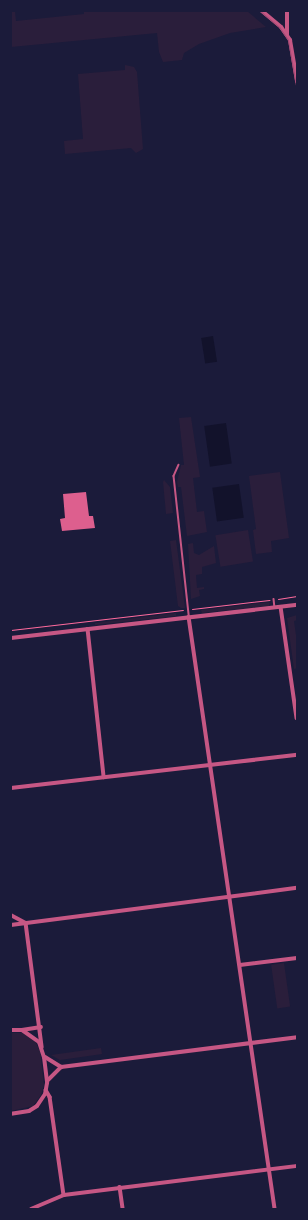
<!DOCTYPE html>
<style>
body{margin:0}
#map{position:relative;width:308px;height:1220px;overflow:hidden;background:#1b1b3a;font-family:"Sofia Sans Condensed",sans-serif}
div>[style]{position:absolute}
.green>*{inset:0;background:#2a1e3b;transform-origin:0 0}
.water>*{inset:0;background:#12122b;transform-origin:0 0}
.building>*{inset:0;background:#dd5f8e}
.path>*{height:1px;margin:-0.5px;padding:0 0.5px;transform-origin:0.5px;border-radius:0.5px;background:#ff6b9d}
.service>*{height:1.5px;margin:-0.75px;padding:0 0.75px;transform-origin:0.75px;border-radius:0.75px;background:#c65784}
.minor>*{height:3.5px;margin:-1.75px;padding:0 1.75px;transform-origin:1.75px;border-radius:1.75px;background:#c65784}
.tertiary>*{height:4px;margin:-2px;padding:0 2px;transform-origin:2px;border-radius:2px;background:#c65784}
.tram>*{height:1px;margin:-0.5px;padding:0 0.5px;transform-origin:0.5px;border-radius:0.5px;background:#a44b75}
span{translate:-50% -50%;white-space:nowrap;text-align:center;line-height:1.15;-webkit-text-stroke:3.5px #1b1b3a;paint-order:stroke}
.frame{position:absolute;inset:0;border:12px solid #1b1b3a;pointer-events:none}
</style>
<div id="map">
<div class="green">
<div style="clip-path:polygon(11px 11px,15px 11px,16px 21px,84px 14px,84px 11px,247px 11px,266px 27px,230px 33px,199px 44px,184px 53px,182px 60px,163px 62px,159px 52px,157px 33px,11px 47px)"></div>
<div style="clip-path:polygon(125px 65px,134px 67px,137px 72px,143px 149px,136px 153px,131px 148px,65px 154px,64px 141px,83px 139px,78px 74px,125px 70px)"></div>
<div style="clip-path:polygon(191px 417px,200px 477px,193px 478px,197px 512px,204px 511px,207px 532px,187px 536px,181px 487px,178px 487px,177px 482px,181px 465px,184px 465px,179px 418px)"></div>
<div style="clip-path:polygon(280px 472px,289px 538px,271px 541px,272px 552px,256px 554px,253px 530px,256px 529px,249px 476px)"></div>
<div style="clip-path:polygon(164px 480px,170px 487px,173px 513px,166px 514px,163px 482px)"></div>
<div style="left:248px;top:530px;width:32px;height:33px;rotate:81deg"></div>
<div style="clip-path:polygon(176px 540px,185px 608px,181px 608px,178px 606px,170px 541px)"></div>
<div style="clip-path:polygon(193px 543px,194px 553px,199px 555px,214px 546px,216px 563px,202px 567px,202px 574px,196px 575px,197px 588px,204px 587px,204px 589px,199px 590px,200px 596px,191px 599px,188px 544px)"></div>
<div style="clip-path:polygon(270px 602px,269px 606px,202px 613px,201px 610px)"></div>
<div style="clip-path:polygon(176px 613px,176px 616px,95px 625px,95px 623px)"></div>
<div style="clip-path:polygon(297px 615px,297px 620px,294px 621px,297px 642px,297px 668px,294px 669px,287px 618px)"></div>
<div style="left:284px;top:963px;width:44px;height:13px;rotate:82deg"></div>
<div style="clip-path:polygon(11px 1033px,23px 1033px,35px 1041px,40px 1051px,44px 1085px,41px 1095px,33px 1106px,11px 1111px)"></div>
<div style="clip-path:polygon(101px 1048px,102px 1054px,60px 1060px,51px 1055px)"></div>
</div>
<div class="water">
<div style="left:213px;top:336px;width:26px;height:12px;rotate:81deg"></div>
<div style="left:226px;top:423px;width:41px;height:22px;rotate:82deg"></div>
<div style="left:239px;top:484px;width:34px;height:27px;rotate:82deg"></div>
</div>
<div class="building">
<div style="clip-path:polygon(86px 492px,89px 516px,93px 516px,95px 528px,62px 531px,60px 519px,65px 518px,63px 494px)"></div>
</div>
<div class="path">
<div style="left:278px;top:599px;width:19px;rotate:-9deg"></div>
<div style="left:192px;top:609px;width:78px;rotate:-6.7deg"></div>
<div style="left:11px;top:630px;width:173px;rotate:-6.6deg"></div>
</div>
<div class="service">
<div style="left:179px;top:465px;width:12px;rotate:114deg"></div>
<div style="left:174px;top:476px;width:140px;rotate:83.8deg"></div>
<div style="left:274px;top:599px;width:9px;rotate:84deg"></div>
</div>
<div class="minor">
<div style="left:287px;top:35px;width:24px;rotate:-90deg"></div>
<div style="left:281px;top:607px;width:112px;rotate:81.8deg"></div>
<div style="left:189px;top:617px;width:598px;rotate:81.73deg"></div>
<div style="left:88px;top:629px;width:149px;rotate:83.8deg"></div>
<div style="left:11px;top:638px;width:288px;rotate:-6.6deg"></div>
<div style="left:11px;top:788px;width:288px;rotate:-6.6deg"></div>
<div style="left:11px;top:915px;width:17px;rotate:28deg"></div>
<div style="left:26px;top:923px;width:125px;rotate:82.6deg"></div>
<div style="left:11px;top:925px;width:288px;rotate:-7.4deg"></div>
<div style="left:240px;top:965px;width:57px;rotate:-7deg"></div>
<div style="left:22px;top:1030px;width:19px;rotate:-9deg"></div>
<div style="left:46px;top:1090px;width:8px;rotate:60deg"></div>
<div style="left:50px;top:1097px;width:99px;rotate:81.9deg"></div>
<div style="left:120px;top:1187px;width:22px;rotate:82deg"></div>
<div style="left:31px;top:1209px;width:36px;rotate:-23deg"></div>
<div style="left:64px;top:1195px;width:235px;rotate:-7.1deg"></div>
</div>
<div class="tertiary">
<div style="left:262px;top:11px;width:25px;rotate:40deg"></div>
<div style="left:281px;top:27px;width:16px;rotate:55deg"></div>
<div style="left:290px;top:40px;width:42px;rotate:80.3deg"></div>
<div style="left:11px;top:1030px;width:11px"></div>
<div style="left:22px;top:1030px;width:21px;rotate:35deg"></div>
<div style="left:39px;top:1042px;width:16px;rotate:72deg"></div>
<div style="left:44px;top:1057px;width:26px;rotate:83deg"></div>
<div style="left:47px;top:1083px;width:11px;rotate:100deg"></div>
<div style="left:45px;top:1094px;width:14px;rotate:124deg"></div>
<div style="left:37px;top:1106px;width:9px;rotate:148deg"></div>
<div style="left:29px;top:1111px;width:18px;rotate:171deg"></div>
<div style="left:45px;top:1057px;width:19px;rotate:32deg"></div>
<div style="left:47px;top:1081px;width:20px;rotate:-45deg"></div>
<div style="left:61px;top:1067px;width:238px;rotate:-7.2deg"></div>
</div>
<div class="tram">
<div style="left:260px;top:11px;width:26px;rotate:40deg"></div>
<div style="left:280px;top:28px;width:14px;rotate:56deg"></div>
<div style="left:288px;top:40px;width:52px;rotate:80deg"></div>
</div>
<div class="frame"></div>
</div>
